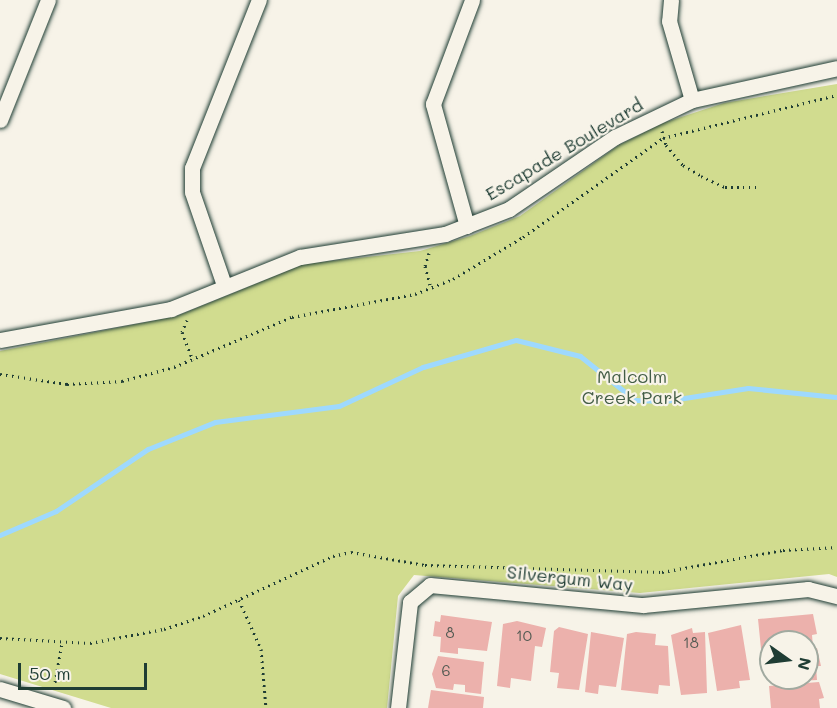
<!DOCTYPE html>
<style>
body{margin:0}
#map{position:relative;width:837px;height:708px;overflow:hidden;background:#f7f3e8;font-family:Mali,sans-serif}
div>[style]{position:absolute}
.green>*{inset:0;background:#d1dc8f}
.stream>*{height:5px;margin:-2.5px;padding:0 2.5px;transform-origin:2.5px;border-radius:2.5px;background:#9ed9fe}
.building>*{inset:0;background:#ecb1ac}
.path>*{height:3px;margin-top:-1.5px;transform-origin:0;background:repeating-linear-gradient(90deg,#1f3d34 0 1.5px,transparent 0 6px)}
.roads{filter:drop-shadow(0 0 2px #1f3d34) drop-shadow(0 0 2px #1f3d34)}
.minor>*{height:15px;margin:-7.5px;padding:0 7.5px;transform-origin:7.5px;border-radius:7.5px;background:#f7f3e8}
span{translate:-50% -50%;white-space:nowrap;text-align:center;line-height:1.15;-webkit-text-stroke:4.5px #f7f3e8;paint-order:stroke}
.number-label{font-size:15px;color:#525a52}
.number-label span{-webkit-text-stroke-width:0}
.street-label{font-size:18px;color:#1f3d34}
.park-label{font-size:18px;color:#435d46}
.north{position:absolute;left:759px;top:630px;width:60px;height:60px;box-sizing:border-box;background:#f7f3e8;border:2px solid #a1aaa0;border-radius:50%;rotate:104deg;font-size:16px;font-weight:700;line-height:24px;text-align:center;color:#1f3d34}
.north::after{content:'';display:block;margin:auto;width:21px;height:27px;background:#1f3d34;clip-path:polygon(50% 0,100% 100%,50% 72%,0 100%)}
.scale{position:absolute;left:18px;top:663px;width:129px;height:27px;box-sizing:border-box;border:3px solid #1f3d34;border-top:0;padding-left:8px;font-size:18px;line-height:21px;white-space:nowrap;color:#1f3d34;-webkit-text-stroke:4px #f7f3e8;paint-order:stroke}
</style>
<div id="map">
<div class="green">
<div style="clip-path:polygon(837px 84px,837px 577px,829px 574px,640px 593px,414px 575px,398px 596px,387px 708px,111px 708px,0 674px,0 351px,177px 316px,304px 264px,420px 251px,470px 236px,520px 216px,619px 145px,663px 123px,724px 103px)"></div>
</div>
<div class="stream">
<div style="left:0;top:535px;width:61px;rotate:-23.2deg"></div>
<div style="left:56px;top:511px;width:111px;rotate:-34deg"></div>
<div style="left:148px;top:449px;width:72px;rotate:-21.9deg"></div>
<div style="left:215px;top:422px;width:125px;rotate:-7.4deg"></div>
<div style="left:339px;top:406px;width:93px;rotate:-24.9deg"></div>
<div style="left:423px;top:367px;width:97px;rotate:-16.2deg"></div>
<div style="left:516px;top:340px;width:66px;rotate:14deg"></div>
<div style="left:580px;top:356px;width:70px;rotate:38.7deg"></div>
<div style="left:635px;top:400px;width:30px;rotate:2deg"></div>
<div style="left:665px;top:401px;width:84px;rotate:-8.9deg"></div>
<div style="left:748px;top:388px;width:89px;rotate:5.8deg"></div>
</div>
<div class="building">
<div style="clip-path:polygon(813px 614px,817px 634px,812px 635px,813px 647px,807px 648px,807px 642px,771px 642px,771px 648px,761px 649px,758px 619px)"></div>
<div style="clip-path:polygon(441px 615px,492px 622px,487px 651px,458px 648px,458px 654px,440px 652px,441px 637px,433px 636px,435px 621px,440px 622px)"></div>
<div style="clip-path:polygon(517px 621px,546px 628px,542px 647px,535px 646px,531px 681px,511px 678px,510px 688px,497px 686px,503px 624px)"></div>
<div style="clip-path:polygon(741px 625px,750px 680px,739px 681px,740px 688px,717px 691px,708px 633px)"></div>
<div style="clip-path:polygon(559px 627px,588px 634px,579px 690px,557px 688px,559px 673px,550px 672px,554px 631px)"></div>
<div style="clip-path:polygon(692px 628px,693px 633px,705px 632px,707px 693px,681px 695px,671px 635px)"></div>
<div style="clip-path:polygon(591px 632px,624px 638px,616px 687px,599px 685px,598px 694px,585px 692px)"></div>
<div style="clip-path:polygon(636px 632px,656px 634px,655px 645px,668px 646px,670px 686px,659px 685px,658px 694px,621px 690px,627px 634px)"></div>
<div style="clip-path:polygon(817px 648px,821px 666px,816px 666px,817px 680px,799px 681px,807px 678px,807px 650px)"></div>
<div style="clip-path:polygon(766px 654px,771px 654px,771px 678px,768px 679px)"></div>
<div style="clip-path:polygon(438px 656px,484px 662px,481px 694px,465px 692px,465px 685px,454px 684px,453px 690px,436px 688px,432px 674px)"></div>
<div style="clip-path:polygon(819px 682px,824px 698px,819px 699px,820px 708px,771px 708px,769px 686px)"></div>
<div style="clip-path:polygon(431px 690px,484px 697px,483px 708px,428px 708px)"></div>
</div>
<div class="path">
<div style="left:662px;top:131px;width:15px;rotate:74deg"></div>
<div style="left:666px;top:145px;width:26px;rotate:50deg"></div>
<div style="left:683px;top:165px;width:21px;rotate:31deg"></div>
<div style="left:701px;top:176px;width:26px;rotate:25deg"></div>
<div style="left:725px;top:187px;width:34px"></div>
<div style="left:429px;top:253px;width:14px;rotate:107deg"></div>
<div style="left:425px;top:266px;width:24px;rotate:75deg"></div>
<div style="left:187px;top:320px;width:13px;rotate:113deg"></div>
<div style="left:182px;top:332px;width:30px;rotate:69deg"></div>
<div style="left:0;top:374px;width:68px;rotate:8.5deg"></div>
<div style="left:67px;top:384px;width:55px;rotate:-3.1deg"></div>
<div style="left:122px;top:381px;width:54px;rotate:-15.1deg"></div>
<div style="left:174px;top:367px;width:128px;rotate:-23deg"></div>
<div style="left:292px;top:317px;width:125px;rotate:-10.6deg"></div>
<div style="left:415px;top:294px;width:41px;rotate:-21.5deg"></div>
<div style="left:453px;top:279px;width:82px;rotate:-31deg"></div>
<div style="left:523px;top:237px;width:171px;rotate:-35.3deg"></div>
<div style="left:663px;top:138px;width:179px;rotate:-13.9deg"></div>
<div style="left:239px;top:600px;width:54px;rotate:65.8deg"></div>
<div style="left:261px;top:649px;width:59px;rotate:85.2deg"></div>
<div style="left:0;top:638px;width:90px;rotate:3.2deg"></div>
<div style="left:90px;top:643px;width:75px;rotate:-10.7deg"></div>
<div style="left:164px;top:629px;width:41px;rotate:-18.4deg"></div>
<div style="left:203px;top:616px;width:143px;rotate:-24.8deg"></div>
<div style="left:333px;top:556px;width:18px;rotate:-13deg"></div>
<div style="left:351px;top:552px;width:75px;rotate:10deg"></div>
<div style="left:425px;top:565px;width:237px;rotate:1.7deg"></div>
<div style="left:662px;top:572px;width:123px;rotate:-10.3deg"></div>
<div style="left:783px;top:550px;width:54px;rotate:-3.2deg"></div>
<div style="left:54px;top:688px;width:46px;rotate:-79.9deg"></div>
</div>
<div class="roads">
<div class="minor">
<div style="left:671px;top:0;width:21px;rotate:95deg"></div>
<div style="left:669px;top:21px;width:82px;rotate:73.8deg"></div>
<div style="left:0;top:120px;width:129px;rotate:-68.2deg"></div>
<div style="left:467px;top:226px;width:127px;rotate:-105.6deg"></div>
<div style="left:433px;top:104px;width:111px;rotate:-69.4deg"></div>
<div style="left:224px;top:285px;width:98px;rotate:-109deg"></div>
<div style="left:192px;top:192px;width:24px;rotate:-90deg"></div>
<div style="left:192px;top:168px;width:181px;rotate:-68.3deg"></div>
<div style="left:0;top:340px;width:174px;rotate:-10.3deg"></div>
<div style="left:171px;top:309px;width:139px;rotate:-22deg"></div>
<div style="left:300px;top:257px;width:147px;rotate:-9deg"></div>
<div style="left:445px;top:234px;width:69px;rotate:-21.3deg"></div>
<div style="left:509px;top:209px;width:128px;rotate:-34.2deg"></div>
<div style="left:615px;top:137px;width:85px;rotate:-25.7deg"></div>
<div style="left:692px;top:100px;width:148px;rotate:-12.4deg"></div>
<div style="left:0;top:689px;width:66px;rotate:16.8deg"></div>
<div style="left:398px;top:708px;width:107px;rotate:-83.5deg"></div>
<div style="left:410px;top:602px;width:26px;rotate:-40deg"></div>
<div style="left:430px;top:585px;width:214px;rotate:5.4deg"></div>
<div style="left:643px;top:605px;width:166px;rotate:-5.5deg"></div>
<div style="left:808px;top:589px;width:30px;rotate:14deg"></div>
</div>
</div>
<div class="number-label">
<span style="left:450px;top:633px">8</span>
<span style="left:524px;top:636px">10</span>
<span style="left:691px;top:643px">18</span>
<span style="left:446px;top:671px">6</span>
</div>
<div class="street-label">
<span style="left:564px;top:149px;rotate:-31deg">Escapade Boulevard</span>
<span style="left:570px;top:578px;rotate:6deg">Silvergum Way</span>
</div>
<div class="park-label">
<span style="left:632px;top:387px">Malcolm<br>Creek Park</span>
</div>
<div class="north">N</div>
<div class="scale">50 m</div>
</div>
